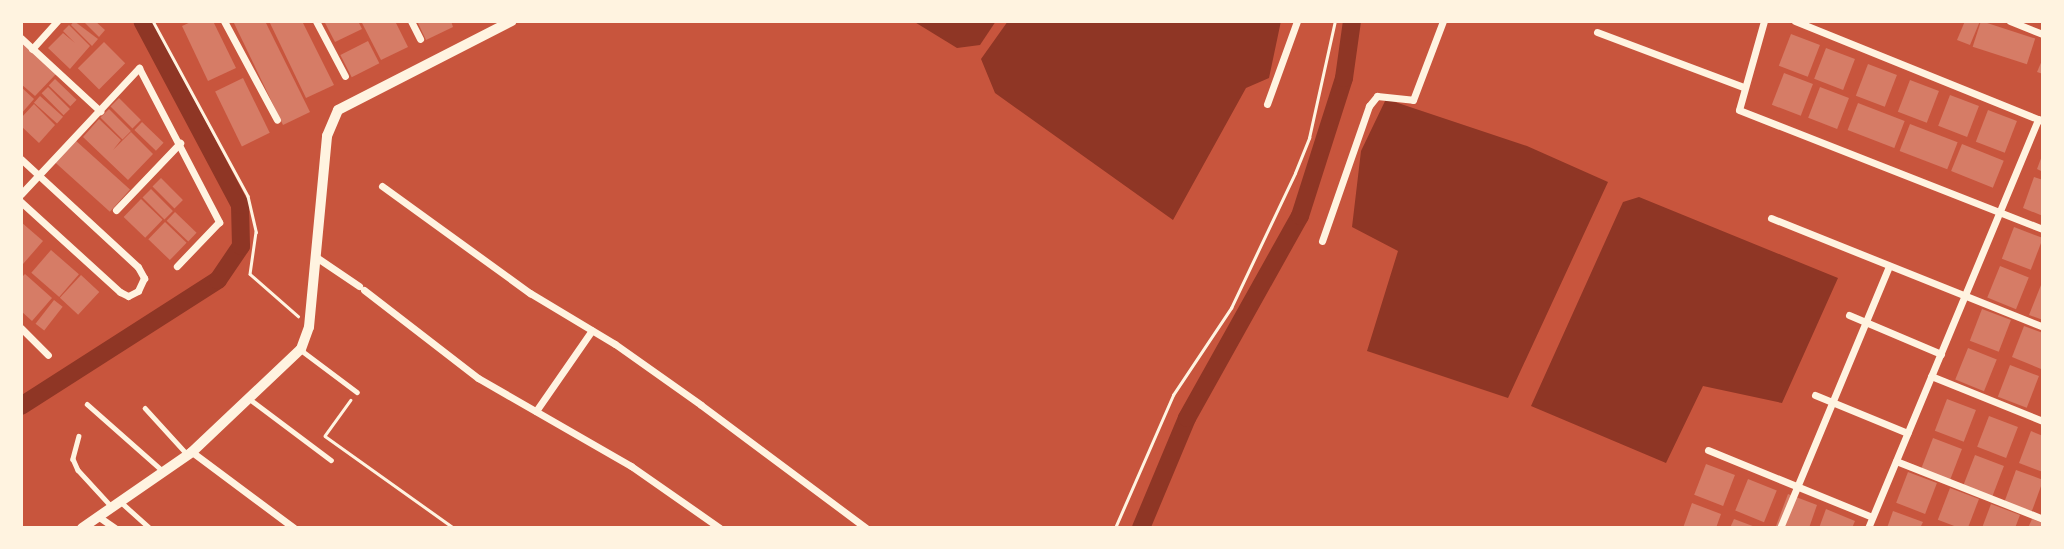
<!DOCTYPE html>
<style>
body{margin:0}
#map{position:relative;width:2064px;height:549px;overflow:hidden;background:#c8553d;font-family:"Alegreya Sans",sans-serif}
div>[style]{position:absolute}
.water>*{inset:0;background:#8f3625}
.canal>*{height:18px;margin:-9px;padding:0 9px;transform-origin:9px;border-radius:9px;background:#8f3625}
.building>*{inset:0;background:#d67c66;transform-origin:0 0}
.path>*{height:2.5px;margin:-1.25px;padding:0 1.25px;transform-origin:1.25px;border-radius:1.25px;background:#fff3e0}
.service>*{height:4.5px;margin:-2.25px;padding:0 2.25px;transform-origin:2.25px;border-radius:2.25px;background:#fff3e0}
.minor>*{height:7px;margin:-3.5px;padding:0 3.5px;transform-origin:3.5px;border-radius:3.5px;background:#fff3e0}
.tertiary>*{height:10px;margin:-5px;padding:0 5px;transform-origin:5px;border-radius:5px;background:#fff3e0}
span{translate:-50% -50%;white-space:nowrap;text-align:center;line-height:1.15;-webkit-text-stroke:7px #fff3e0;paint-order:stroke}
.frame{position:absolute;inset:0;border:23px solid #fff3e0;pointer-events:none}
</style>
<div id="map">
<div class="water">
<div style="clip-path:polygon(913px 21px,996px 21px,980px 45px,957px 48px)"></div>
<div style="clip-path:polygon(1008px 21px,1281px 21px,1269px 78px,1246px 88px,1173px 220px,995px 93px,981px 59px)"></div>
<div style="clip-path:polygon(1386px 99px,1527px 146px,1608px 182px,1508px 398px,1367px 351px,1398px 251px,1352px 227px,1361px 151px)"></div>
<div style="clip-path:polygon(1639px 197px,1838px 278px,1782px 403px,1703px 386px,1666px 463px,1531px 406px,1623px 202px)"></div>
</div>
<div class="canal">
<div style="left:21px;top:406px;width:234px;rotate:-32.6deg"></div>
<div style="left:218px;top:280px;width:41px;rotate:-55.9deg"></div>
<div style="left:241px;top:246px;width:41px;rotate:-91.4deg"></div>
<div style="left:240px;top:205px;width:208px;rotate:-118deg"></div>
<div style="left:1141px;top:528px;width:119px;rotate:-67.3deg"></div>
<div style="left:1187px;top:418px;width:231px;rotate:-60.8deg"></div>
<div style="left:1300px;top:216px;width:145px;rotate:-72.3deg"></div>
<div style="left:1344px;top:78px;width:58px;rotate:-82deg"></div>
</div>
<div class="building">
<div style="clip-path:polygon(74px 21px,98px 39px,92px 46px,71px 25px)"></div>
<div style="clip-path:polygon(83px 21px,95px 21px,105px 30px,99px 37px)"></div>
<div style="clip-path:polygon(193px 21px,213px 21px,236px 68px,208px 81px,182px 26px)"></div>
<div style="clip-path:polygon(233px 21px,265px 21px,310px 112px,283px 125px)"></div>
<div style="clip-path:polygon(269px 21px,302px 21px,334px 85px,306px 98px)"></div>
<div style="clip-path:polygon(324px 21px,358px 21px,362px 29px,335px 42px)"></div>
<div style="clip-path:polygon(361px 21px,395px 21px,408px 47px,381px 60px)"></div>
<div style="clip-path:polygon(417px 21px,451px 21px,453px 27px,426px 40px)"></div>
<div style="clip-path:polygon(1965px 21px,1980px 21px,1970px 45px,1957px 40px)"></div>
<div style="left:1981px;top:21px;width:57px;height:27px;rotate:18deg"></div>
<div style="clip-path:polygon(69px 25px,90px 46px,70px 69px,48px 48px,63px 33px,75px 43px,63px 31px)"></div>
<div style="left:1791px;top:34px;width:31px;height:34px;rotate:21deg"></div>
<div style="left:368px;top:41px;width:25px;height:31px;rotate:63deg"></div>
<div style="left:104px;top:42px;width:30px;height:37px;rotate:45deg"></div>
<div style="clip-path:polygon(21px 43px,56px 74px,35px 96px,21px 84px)"></div>
<div style="left:1826px;top:48px;width:31px;height:33px;rotate:21deg"></div>
<div style="clip-path:polygon(2043px 58px,2043px 74px,2037px 72px)"></div>
<div style="left:1868px;top:64px;width:31px;height:34px;rotate:21deg"></div>
<div style="left:1784px;top:73px;width:31px;height:34px;rotate:21deg"></div>
<div style="left:243px;top:78px;width:61px;height:31px;rotate:64deg"></div>
<div style="left:55px;top:79px;width:30px;height:9px;rotate:44deg"></div>
<div style="left:1910px;top:80px;width:31px;height:34px;rotate:21deg"></div>
<div style="clip-path:polygon(21px 87px,34px 99px,21px 114px)"></div>
<div style="left:48px;top:87px;width:31px;height:9px;rotate:45deg"></div>
<div style="left:1820px;top:87px;width:31px;height:33px;rotate:21deg"></div>
<div style="left:1950px;top:95px;width:31px;height:33px;rotate:21deg"></div>
<div style="left:40px;top:96px;width:31px;height:9px;rotate:42deg"></div>
<div style="left:119px;top:98px;width:31px;height:12px;rotate:45deg"></div>
<div style="left:1858px;top:103px;width:50px;height:29px;rotate:21deg"></div>
<div style="clip-path:polygon(34px 104px,55px 125px,39px 143px,21px 126px,21px 118px)"></div>
<div style="left:109px;top:109px;width:31px;height:12px;rotate:45deg"></div>
<div style="left:1988px;top:110px;width:31px;height:34px;rotate:21deg"></div>
<div style="clip-path:polygon(99px 119px,121px 140px,113px 150px,131px 132px,153px 154px,128px 180px,83px 137px)"></div>
<div style="left:142px;top:122px;width:30px;height:11px;rotate:44deg"></div>
<div style="left:1910px;top:124px;width:51px;height:29px;rotate:21deg"></div>
<div style="left:75px;top:140px;width:74px;height:30px;rotate:42deg"></div>
<div style="left:1962px;top:144px;width:45px;height:29px;rotate:22deg"></div>
<div style="clip-path:polygon(2043px 153px,2043px 172px,2037px 169px)"></div>
<div style="clip-path:polygon(2034px 177px,2043px 180px,2043px 216px,2023px 208px)"></div>
<div style="left:161px;top:178px;width:31px;height:12px;rotate:45deg"></div>
<div style="left:151px;top:189px;width:31px;height:12px;rotate:45deg"></div>
<div style="left:141px;top:199px;width:30px;height:25px;rotate:44deg"></div>
<div style="left:175px;top:212px;width:30px;height:12px;rotate:44deg"></div>
<div style="clip-path:polygon(21px 222px,43px 241px,23px 264px,21px 262px)"></div>
<div style="left:165px;top:222px;width:30px;height:24px;rotate:44deg"></div>
<div style="left:2014px;top:227px;width:31px;height:34px;rotate:21deg"></div>
<div style="left:51px;top:250px;width:37px;height:30px;rotate:41deg"></div>
<div style="left:2000px;top:266px;width:31px;height:34px;rotate:22deg"></div>
<div style="clip-path:polygon(25px 274px,52px 298px,32px 321px,21px 311px,21px 278px)"></div>
<div style="left:81px;top:275px;width:25px;height:31px;rotate:43deg"></div>
<div style="clip-path:polygon(2043px 280px,2043px 320px,2029px 315px)"></div>
<div style="left:54px;top:300px;width:11px;height:30px;rotate:38deg"></div>
<div style="left:1982px;top:309px;width:31px;height:34px;rotate:21deg"></div>
<div style="clip-path:polygon(2024px 326px,2043px 333px,2041px 369px,2012px 357px)"></div>
<div style="left:1968px;top:348px;width:31px;height:34px;rotate:22deg"></div>
<div style="left:2010px;top:365px;width:31px;height:34px;rotate:21deg"></div>
<div style="left:1947px;top:399px;width:31px;height:34px;rotate:21deg"></div>
<div style="left:1989px;top:416px;width:31px;height:33px;rotate:21deg"></div>
<div style="clip-path:polygon(2031px 431px,2043px 436px,2043px 472px,2019px 463px)"></div>
<div style="left:1933px;top:438px;width:31px;height:34px;rotate:21deg"></div>
<div style="left:1975px;top:455px;width:31px;height:33px;rotate:21deg"></div>
<div style="left:1706px;top:464px;width:31px;height:33px;rotate:21deg"></div>
<div style="left:2016px;top:470px;width:29px;height:34px;rotate:20deg"></div>
<div style="left:1908px;top:472px;width:31px;height:33px;rotate:21deg"></div>
<div style="left:1748px;top:479px;width:31px;height:34px;rotate:22deg"></div>
<div style="left:1950px;top:488px;width:31px;height:34px;rotate:21deg"></div>
<div style="clip-path:polygon(1788px 494px,1817px 505px,1809px 528px,1776px 526px)"></div>
<div style="clip-path:polygon(1692px 503px,1721px 514px,1716px 528px,1683px 528px)"></div>
<div style="clip-path:polygon(1991px 504px,2020px 515px,2015px 528px,1982px 528px)"></div>
<div style="clip-path:polygon(1826px 509px,1855px 521px,1852px 528px,1819px 528px)"></div>
<div style="clip-path:polygon(1893px 511px,1923px 522px,1920px 528px,1887px 528px)"></div>
<div style="clip-path:polygon(1734px 519px,1758px 528px,1730px 528px)"></div>
<div style="clip-path:polygon(2032px 519px,2043px 523px,2043px 528px,2028px 528px)"></div>
</div>
<div class="path">
<div style="left:153px;top:21px;width:199px;rotate:61.5deg"></div>
<div style="left:248px;top:196px;width:37px;rotate:77deg"></div>
<div style="left:256px;top:232px;width:42px;rotate:98.1deg"></div>
<div style="left:250px;top:274px;width:64px;rotate:41.2deg"></div>
<div style="left:351px;top:400px;width:44px;rotate:125.8deg"></div>
<div style="left:325px;top:436px;width:158px;rotate:35.5deg"></div>
<div style="left:1115px;top:528px;width:145px;rotate:-66.4deg"></div>
<div style="left:1173px;top:395px;width:105px;rotate:-56.3deg"></div>
<div style="left:1231px;top:308px;width:149px;rotate:-64.6deg"></div>
<div style="left:1295px;top:173px;width:38px;rotate:-68deg"></div>
<div style="left:1309px;top:138px;width:120px;rotate:-77.5deg"></div>
</div>
<div class="service">
<div style="left:301px;top:350px;width:70px;rotate:36.9deg"></div>
<div style="left:251px;top:400px;width:100px;rotate:36.9deg"></div>
<div style="left:87px;top:404px;width:101px;rotate:41.4deg"></div>
<div style="left:145px;top:408px;width:62px;rotate:47.6deg"></div>
<div style="left:79px;top:436px;width:24px;rotate:105deg"></div>
<div style="left:73px;top:459px;width:12px;rotate:66deg"></div>
<div style="left:78px;top:470px;width:50px;rotate:47.4deg"></div>
<div style="left:122px;top:503px;width:38px;rotate:42deg"></div>
</div>
<div class="minor">
<div style="left:224px;top:21px;width:112px;rotate:61.8deg"></div>
<div style="left:316px;top:21px;width:62px;rotate:62.2deg"></div>
<div style="left:411px;top:21px;width:20px;rotate:63deg"></div>
<div style="left:1764px;top:21px;width:92px;rotate:105.7deg"></div>
<div style="left:1739px;top:110px;width:326px;rotate:21.4deg"></div>
<div style="left:1795px;top:21px;width:267px;rotate:22deg"></div>
<div style="left:2010px;top:21px;width:35px;rotate:22deg"></div>
<div style="left:1597px;top:32px;width:156px;rotate:20.6deg"></div>
<div style="left:21px;top:38px;width:108px;rotate:42.7deg"></div>
<div style="left:32px;top:49px;width:38px;rotate:-48deg"></div>
<div style="left:1267px;top:104px;width:88px;rotate:-70.1deg"></div>
<div style="left:21px;top:159px;width:159px;rotate:42.7deg"></div>
<div style="left:138px;top:267px;width:13px;rotate:61deg"></div>
<div style="left:144px;top:278px;width:14px;rotate:115deg"></div>
<div style="left:138px;top:291px;width:11px;rotate:153deg"></div>
<div style="left:128px;top:296px;width:9px;rotate:-153deg"></div>
<div style="left:120px;top:292px;width:134px;rotate:-137.7deg"></div>
<div style="left:382px;top:186px;width:183px;rotate:35.9deg"></div>
<div style="left:530px;top:293px;width:99px;rotate:31deg"></div>
<div style="left:615px;top:344px;width:105px;rotate:35.3deg"></div>
<div style="left:701px;top:405px;width:206px;rotate:36.7deg"></div>
<div style="left:21px;top:194px;width:173px;rotate:-46.9deg"></div>
<div style="left:139px;top:68px;width:174px;rotate:62.5deg"></div>
<div style="left:219px;top:222px;width:61px;rotate:133.7deg"></div>
<div style="left:116px;top:210px;width:93px;rotate:-46.3deg"></div>
<div style="left:1771px;top:218px;width:293px;rotate:21.8deg"></div>
<div style="left:1322px;top:241px;width:143px;rotate:-70.8deg"></div>
<div style="left:1369px;top:106px;width:13px;rotate:-51deg"></div>
<div style="left:1377px;top:96px;width:36px;rotate:6deg"></div>
<div style="left:1413px;top:100px;width:85px;rotate:-69.2deg"></div>
<div style="left:316px;top:257px;width:52px;rotate:34deg"></div>
<div style="left:364px;top:290px;width:144px;rotate:37.7deg"></div>
<div style="left:478px;top:378px;width:177px;rotate:29.9deg"></div>
<div style="left:631px;top:466px;width:108px;rotate:34.9deg"></div>
<div style="left:1849px;top:315px;width:100px;rotate:23deg"></div>
<div style="left:21px;top:328px;width:38px;rotate:45deg"></div>
<div style="left:1931px;top:376px;width:121px;rotate:21.9deg"></div>
<div style="left:1815px;top:395px;width:100px;rotate:22.4deg"></div>
<div style="left:536px;top:411px;width:98px;rotate:-55.3deg"></div>
<div style="left:1708px;top:450px;width:177px;rotate:22.2deg"></div>
<div style="left:192px;top:452px;width:127px;rotate:36.7deg"></div>
<div style="left:1896px;top:461px;width:158px;rotate:21.5deg"></div>
<div style="left:99px;top:517px;width:19px;rotate:35deg"></div>
<div style="left:1780px;top:528px;width:284px;rotate:-67.4deg"></div>
<div style="left:1868px;top:528px;width:443px;rotate:-67.4deg"></div>
</div>
<div class="tertiary">
<div style="left:82px;top:528px;width:134px;rotate:-34.6deg"></div>
<div style="left:192px;top:452px;width:150px;rotate:-43.4deg"></div>
<div style="left:301px;top:349px;width:23px;rotate:-70deg"></div>
<div style="left:309px;top:327px;width:192px;rotate:-84.6deg"></div>
<div style="left:327px;top:136px;width:28px;rotate:-67deg"></div>
<div style="left:338px;top:110px;width:195px;rotate:-27.1deg"></div>
</div>
<div class="frame"></div>
</div>
